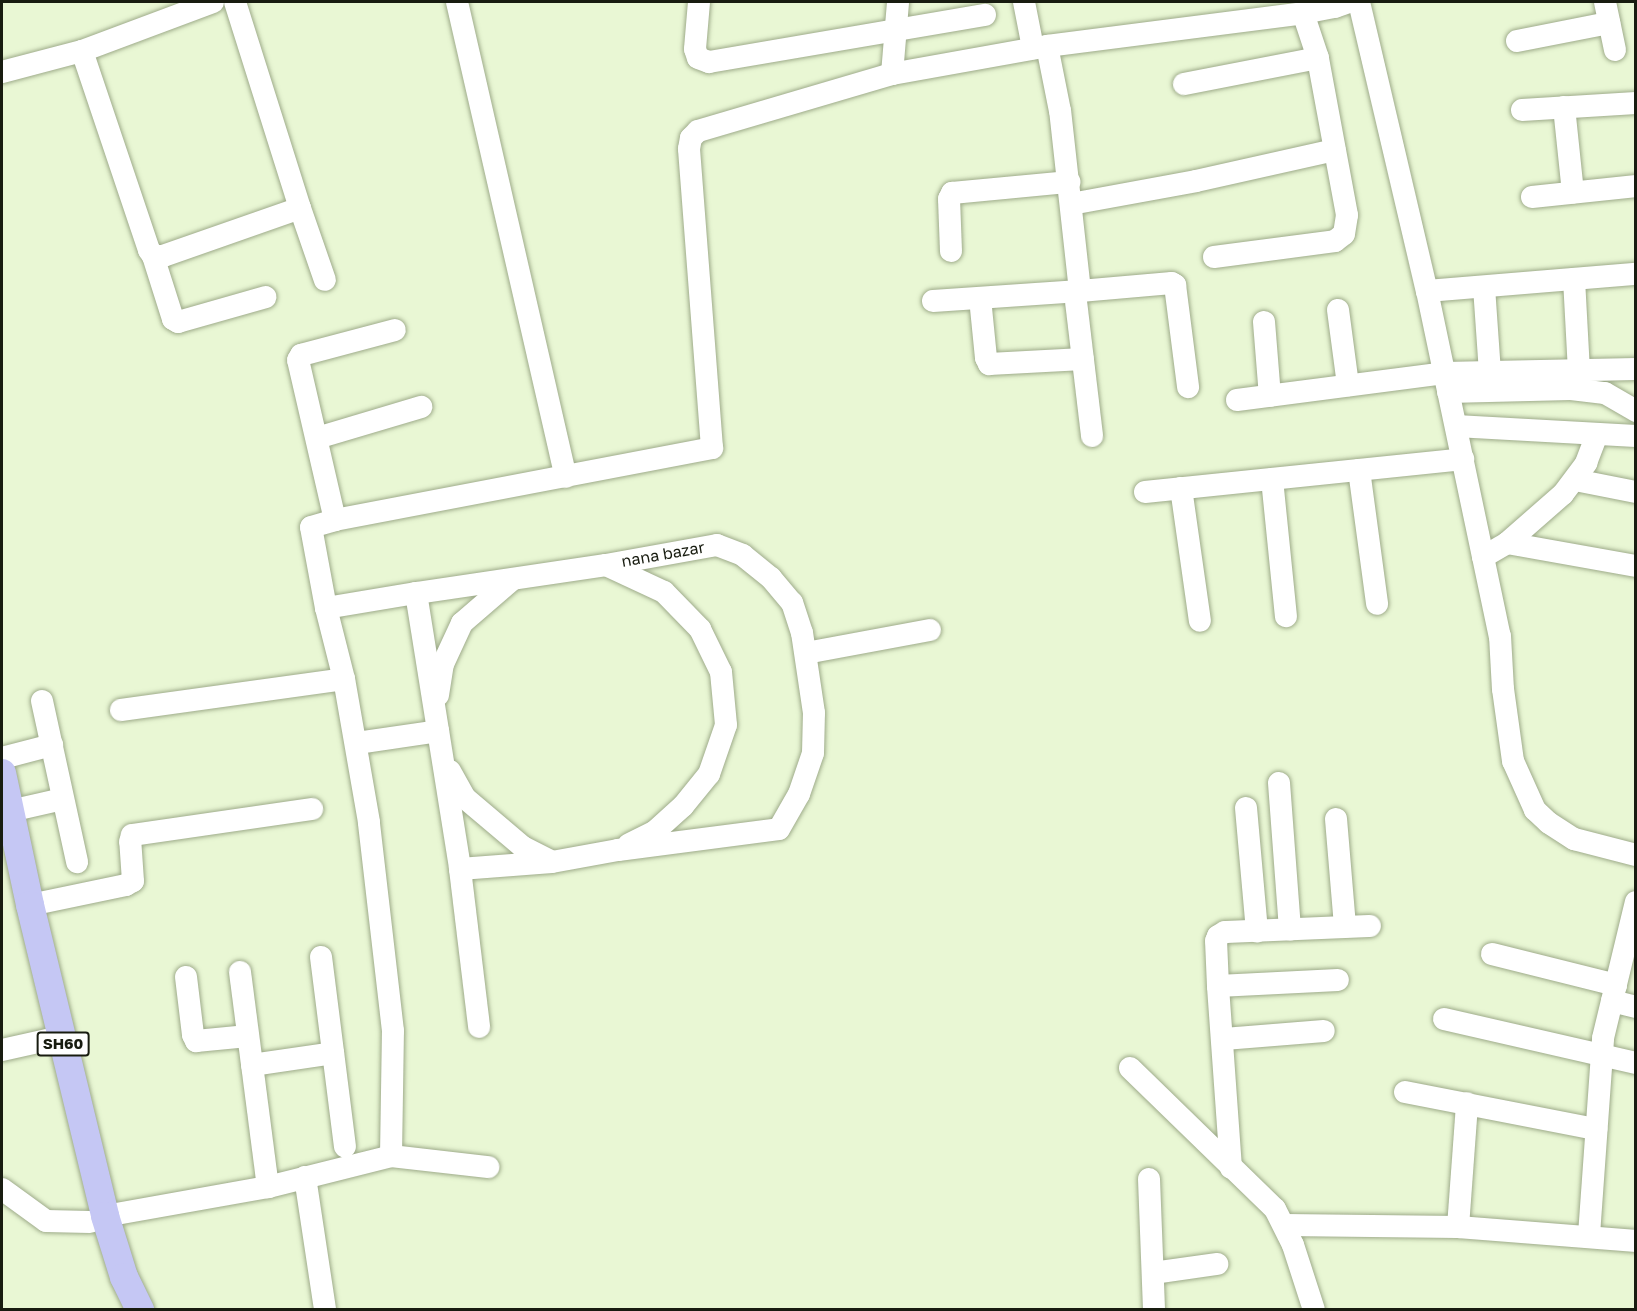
<!DOCTYPE html>
<style>
body{margin:0}
#map{position:relative;width:1637px;height:1311px;overflow:hidden;background:#e9f7d4;font-family:"Golos Text",sans-serif}
div>[style]{position:absolute}
.roads{filter:drop-shadow(0 0 2px #9eab8a) drop-shadow(0 0 2px #9eab8a)}
.minor>*{height:22px;margin:-11px;padding:0 11px;transform-origin:11px;border-radius:11px;background:#fff}
.major>*{height:28px;margin:-14px;padding:0 14px;transform-origin:14px;border-radius:14px;background:#c5c7f4}
span{translate:-50% -50%;white-space:nowrap;text-align:center;line-height:1.15;-webkit-text-stroke:5px #fff;paint-order:stroke}
.shield-label span{padding:2px 4px;background:#fff;border:2px solid;border-radius:4px;-webkit-text-stroke-width:0}
.shield-label{font-size:15px;color:#181c10;font-weight:700}
.street-label{font-size:16px;color:#181c10}
.frame{position:absolute;inset:0;border:3px solid #181c10;pointer-events:none}
</style>
<div id="map">
<div class="roads">
<div class="minor">
<div style="left:235px;top:2px;width:216px;rotate:72.5deg"></div>
<div style="left:300px;top:208px;width:76px;rotate:70.9deg"></div>
<div style="left:457px;top:2px;width:487px;rotate:77.1deg"></div>
<div style="left:699px;top:2px;width:47px;rotate:94.9deg"></div>
<div style="left:695px;top:49px;width:9px;rotate:72deg"></div>
<div style="left:698px;top:58px;width:12px;rotate:20deg"></div>
<div style="left:709px;top:62px;width:280px;rotate:-9.7deg"></div>
<div style="left:1024px;top:2px;width:47px;rotate:78.9deg"></div>
<div style="left:1359px;top:2px;width:297px;rotate:76.8deg"></div>
<div style="left:1427px;top:291px;width:353px;rotate:78.1deg"></div>
<div style="left:1500px;top:636px;width:53px;rotate:86.8deg"></div>
<div style="left:1503px;top:689px;width:73px;rotate:82.1deg"></div>
<div style="left:1513px;top:761px;width:54px;rotate:65.8deg"></div>
<div style="left:1535px;top:810px;width:19px;rotate:43deg"></div>
<div style="left:1549px;top:823px;width:30px;rotate:33deg"></div>
<div style="left:1574px;top:839px;width:64px;rotate:14.5deg"></div>
<div style="left:1605px;top:2px;width:49px;rotate:78.2deg"></div>
<div style="left:1517px;top:41px;width:94px;rotate:-11.1deg"></div>
<div style="left:82px;top:51px;width:210px;rotate:71.4deg"></div>
<div style="left:149px;top:250px;width:7px;rotate:56deg"></div>
<div style="left:153px;top:256px;width:10px"></div>
<div style="left:163px;top:256px;width:145px;rotate:-19.3deg"></div>
<div style="left:2px;top:72px;width:83px;rotate:-14.7deg"></div>
<div style="left:82px;top:51px;width:140px;rotate:-20.5deg"></div>
<div style="left:892px;top:74px;width:72px;rotate:-85.2deg"></div>
<div style="left:1184px;top:84px;width:136px;rotate:-11deg"></div>
<div style="left:1564px;top:107px;width:86px;rotate:84deg"></div>
<div style="left:1522px;top:110px;width:114px;rotate:-3.5deg"></div>
<div style="left:1532px;top:197px;width:105px;rotate:-6deg"></div>
<div style="left:1071px;top:204px;width:127px;rotate:-10.4deg"></div>
<div style="left:1196px;top:181px;width:142px;rotate:-12.6deg"></div>
<div style="left:951px;top:251px;width:52px;rotate:-92.2deg"></div>
<div style="left:949px;top:199px;width:7px;rotate:-63deg"></div>
<div style="left:952px;top:193px;width:118px;rotate:-5.4deg"></div>
<div style="left:153px;top:256px;width:66px;rotate:72.4deg"></div>
<div style="left:173px;top:319px;width:6px;rotate:31deg"></div>
<div style="left:178px;top:322px;width:91px;rotate:-15.9deg"></div>
<div style="left:1214px;top:257px;width:122px;rotate:-7.5deg"></div>
<div style="left:1335px;top:241px;width:11px;rotate:-38deg"></div>
<div style="left:1344px;top:234px;width:19px;rotate:-81deg"></div>
<div style="left:1347px;top:215px;width:160px;rotate:-100.5deg"></div>
<div style="left:1318px;top:58px;width:47px;rotate:-108.4deg"></div>
<div style="left:1574px;top:279px;width:91px;rotate:86.9deg"></div>
<div style="left:1484px;top:287px;width:85px;rotate:86deg"></div>
<div style="left:1080px;top:291px;width:92px;rotate:-5deg"></div>
<div style="left:1172px;top:283px;width:4px;rotate:34deg"></div>
<div style="left:1175px;top:285px;width:103px;rotate:82.7deg"></div>
<div style="left:1427px;top:291px;width:210px;rotate:-4.7deg"></div>
<div style="left:1075px;top:293px;width:144px;rotate:83.2deg"></div>
<div style="left:980px;top:298px;width:60px;rotate:84.3deg"></div>
<div style="left:986px;top:358px;width:7px;rotate:63deg"></div>
<div style="left:989px;top:364px;width:94px;rotate:-3deg"></div>
<div style="left:933px;top:301px;width:147px;rotate:-3.9deg"></div>
<div style="left:1080px;top:291px;width:181px;rotate:-96.3deg"></div>
<div style="left:1060px;top:111px;width:66px;rotate:-101.3deg"></div>
<div style="left:1338px;top:310px;width:76px;rotate:82.4deg"></div>
<div style="left:1264px;top:322px;width:74px;rotate:85.4deg"></div>
<div style="left:1448px;top:392px;width:123px;rotate:-1.4deg"></div>
<div style="left:1571px;top:389px;width:34px;rotate:7deg"></div>
<div style="left:1605px;top:393px;width:36px;rotate:30deg"></div>
<div style="left:1237px;top:400px;width:209px;rotate:-7.4deg"></div>
<div style="left:1444px;top:373px;width:192px;rotate:-1.2deg"></div>
<div style="left:1456px;top:426px;width:180px;rotate:3.2deg"></div>
<div style="left:317px;top:438px;width:109px;rotate:-16.6deg"></div>
<div style="left:1359px;top:470px;width:135px;rotate:82.3deg"></div>
<div style="left:1272px;top:479px;width:138px;rotate:84.2deg"></div>
<div style="left:1575px;top:480px;width:62px;rotate:11.1deg"></div>
<div style="left:1181px;top:488px;width:134px;rotate:81.9deg"></div>
<div style="left:1145px;top:492px;width:320px;rotate:-5.9deg"></div>
<div style="left:335px;top:520px;width:164px;rotate:-103deg"></div>
<div style="left:298px;top:360px;width:6px;rotate:-59deg"></div>
<div style="left:301px;top:355px;width:97px;rotate:-14.9deg"></div>
<div style="left:1507px;top:543px;width:131px;rotate:10.1deg"></div>
<div style="left:1483px;top:557px;width:28px;rotate:-30deg"></div>
<div style="left:1507px;top:543px;width:74px;rotate:-41.2deg"></div>
<div style="left:1563px;top:494px;width:39px;rotate:-53deg"></div>
<div style="left:1586px;top:463px;width:31px;rotate:-69deg"></div>
<div style="left:606px;top:565px;width:64px;rotate:25deg"></div>
<div style="left:664px;top:592px;width:52px;rotate:45.8deg"></div>
<div style="left:700px;top:629px;width:48px;rotate:64deg"></div>
<div style="left:721px;top:672px;width:53px;rotate:84.6deg"></div>
<div style="left:726px;top:725px;width:52px;rotate:109.1deg"></div>
<div style="left:709px;top:774px;width:41px;rotate:129.1deg"></div>
<div style="left:683px;top:806px;width:39px;rotate:138deg"></div>
<div style="left:654px;top:832px;width:28px;rotate:154deg"></div>
<div style="left:326px;top:608px;width:91px;rotate:-9.5deg"></div>
<div style="left:806px;top:653px;width:126px;rotate:-10.5deg"></div>
<div style="left:438px;top:695px;width:31px;rotate:-81deg"></div>
<div style="left:443px;top:664px;width:45px;rotate:-65.1deg"></div>
<div style="left:462px;top:623px;width:67px;rotate:-40.8deg"></div>
<div style="left:42px;top:701px;width:165px;rotate:77.7deg"></div>
<div style="left:121px;top:710px;width:225px;rotate:-7.9deg"></div>
<div style="left:357px;top:743px;width:82px;rotate:-8.4deg"></div>
<div style="left:2px;top:758px;width:52px;rotate:-14.6deg"></div>
<div style="left:450px;top:771px;width:31px;rotate:61deg"></div>
<div style="left:465px;top:798px;width:76px;rotate:40.2deg"></div>
<div style="left:523px;top:847px;width:31px;rotate:27deg"></div>
<div style="left:1279px;top:783px;width:147px;rotate:85.7deg"></div>
<div style="left:1246px;top:808px;width:124px;rotate:84.9deg"></div>
<div style="left:10px;top:811px;width:54px;rotate:-12.8deg"></div>
<div style="left:1336px;top:819px;width:108px;rotate:85.2deg"></div>
<div style="left:460px;top:869px;width:92px;rotate:-4.4deg"></div>
<div style="left:552px;top:862px;width:67px;rotate:-10.3deg"></div>
<div style="left:618px;top:850px;width:162px;rotate:-7.4deg"></div>
<div style="left:779px;top:829px;width:40px;rotate:-60.3deg"></div>
<div style="left:799px;top:794px;width:43px;rotate:-71.1deg"></div>
<div style="left:813px;top:753px;width:40px;rotate:-88.6deg"></div>
<div style="left:814px;top:713px;width:81px;rotate:-98.5deg"></div>
<div style="left:802px;top:633px;width:32px;rotate:-108deg"></div>
<div style="left:792px;top:603px;width:33px;rotate:-130deg"></div>
<div style="left:771px;top:578px;width:36px;rotate:-141deg"></div>
<div style="left:743px;top:555px;width:28px;rotate:-159deg"></div>
<div style="left:717px;top:545px;width:113px;rotate:169.8deg"></div>
<div style="left:606px;top:565px;width:192px;rotate:171.6deg"></div>
<div style="left:416px;top:593px;width:279px;rotate:80.9deg"></div>
<div style="left:460px;top:869px;width:159px;rotate:83.1deg"></div>
<div style="left:30px;top:905px;width:98px;rotate:-11.8deg"></div>
<div style="left:126px;top:885px;width:8px;rotate:-30deg"></div>
<div style="left:133px;top:881px;width:39px;rotate:-94deg"></div>
<div style="left:130px;top:842px;width:7px;rotate:-74deg"></div>
<div style="left:132px;top:835px;width:182px;rotate:-8.2deg"></div>
<div style="left:1492px;top:954px;width:128px;rotate:14deg"></div>
<div style="left:321px;top:957px;width:191px;rotate:82.8deg"></div>
<div style="left:240px;top:972px;width:217px;rotate:82.6deg"></div>
<div style="left:186px;top:977px;width:58px;rotate:83.1deg"></div>
<div style="left:193px;top:1035px;width:7px;rotate:63deg"></div>
<div style="left:196px;top:1041px;width:52px;rotate:-5.5deg"></div>
<div style="left:1218px;top:986px;width:120px;rotate:-2.9deg"></div>
<div style="left:1612px;top:1001px;width:25px;rotate:14deg"></div>
<div style="left:1444px;top:1019px;width:197px;rotate:12.9deg"></div>
<div style="left:1224px;top:1039px;width:100px;rotate:-4.6deg"></div>
<div style="left:2px;top:1050px;width:46px;rotate:-12.5deg"></div>
<div style="left:252px;top:1065px;width:82px;rotate:-8.4deg"></div>
<div style="left:1130px;top:1068px;width:202px;rotate:44.2deg"></div>
<div style="left:1275px;top:1209px;width:40px;rotate:63.4deg"></div>
<div style="left:1293px;top:1245px;width:68px;rotate:72.1deg"></div>
<div style="left:1405px;top:1092px;width:195px;rotate:11deg"></div>
<div style="left:391px;top:1156px;width:98px;rotate:6.5deg"></div>
<div style="left:1231px;top:1168px;width:182px;rotate:-94.1deg"></div>
<div style="left:1218px;top:986px;width:45px;rotate:-92.5deg"></div>
<div style="left:1216px;top:941px;width:5px;rotate:-68deg"></div>
<div style="left:1218px;top:936px;width:8px;rotate:-30deg"></div>
<div style="left:1225px;top:932px;width:145px;rotate:-2.4deg"></div>
<div style="left:305px;top:1177px;width:134px;rotate:81.4deg"></div>
<div style="left:1149px;top:1179px;width:131px;rotate:87.8deg"></div>
<div style="left:2px;top:1189px;width:54px;rotate:36deg"></div>
<div style="left:46px;top:1221px;width:44px;rotate:1.3deg"></div>
<div style="left:105px;top:1216px;width:166px;rotate:-10.1deg"></div>
<div style="left:268px;top:1187px;width:127px;rotate:-14.1deg"></div>
<div style="left:391px;top:1156px;width:125px;rotate:-89.1deg"></div>
<div style="left:393px;top:1031px;width:210px;rotate:-96.6deg"></div>
<div style="left:369px;top:822px;width:145px;rotate:-99.9deg"></div>
<div style="left:344px;top:679px;width:73px;rotate:-104.2deg"></div>
<div style="left:326px;top:608px;width:82px;rotate:-100.5deg"></div>
<div style="left:311px;top:527px;width:25px;rotate:-16deg"></div>
<div style="left:335px;top:520px;width:384px;rotate:-10.8deg"></div>
<div style="left:712px;top:448px;width:300px;rotate:-94.4deg"></div>
<div style="left:689px;top:149px;width:11px;rotate:-80deg"></div>
<div style="left:691px;top:138px;width:10px;rotate:-45deg"></div>
<div style="left:698px;top:131px;width:202px;rotate:-16.4deg"></div>
<div style="left:892px;top:74px;width:158px;rotate:-10.2deg"></div>
<div style="left:1047px;top:46px;width:258px;rotate:-7.3deg"></div>
<div style="left:1303px;top:13px;width:33px;rotate:-11deg"></div>
<div style="left:1335px;top:7px;width:15px;rotate:-20deg"></div>
<div style="left:1285px;top:1225px;width:173px;rotate:0.7deg"></div>
<div style="left:1458px;top:1227px;width:179px;rotate:4.5deg"></div>
<div style="left:1458px;top:1227px;width:124px;rotate:-85.8deg"></div>
<div style="left:1589px;top:1235px;width:197px;rotate:-85.9deg"></div>
<div style="left:1603px;top:1038px;width:140px;rotate:-76.4deg"></div>
<div style="left:1153px;top:1273px;width:65px;rotate:-8deg"></div>
</div>
<div class="major">
<div style="left:2px;top:773px;width:135px;rotate:78deg"></div>
<div style="left:30px;top:905px;width:320px;rotate:76.4deg"></div>
<div style="left:105px;top:1216px;width:64px;rotate:72.7deg"></div>
<div style="left:124px;top:1277px;width:37px;rotate:64deg"></div>
</div>
</div>
<div class="shield-label">
<span style="left:63px;top:1044px">SH60</span>
</div>
<div class="street-label">
<span style="left:663px;top:554px;rotate:-10deg">nana bazar</span>
</div>
<div class="frame"></div>
</div>
